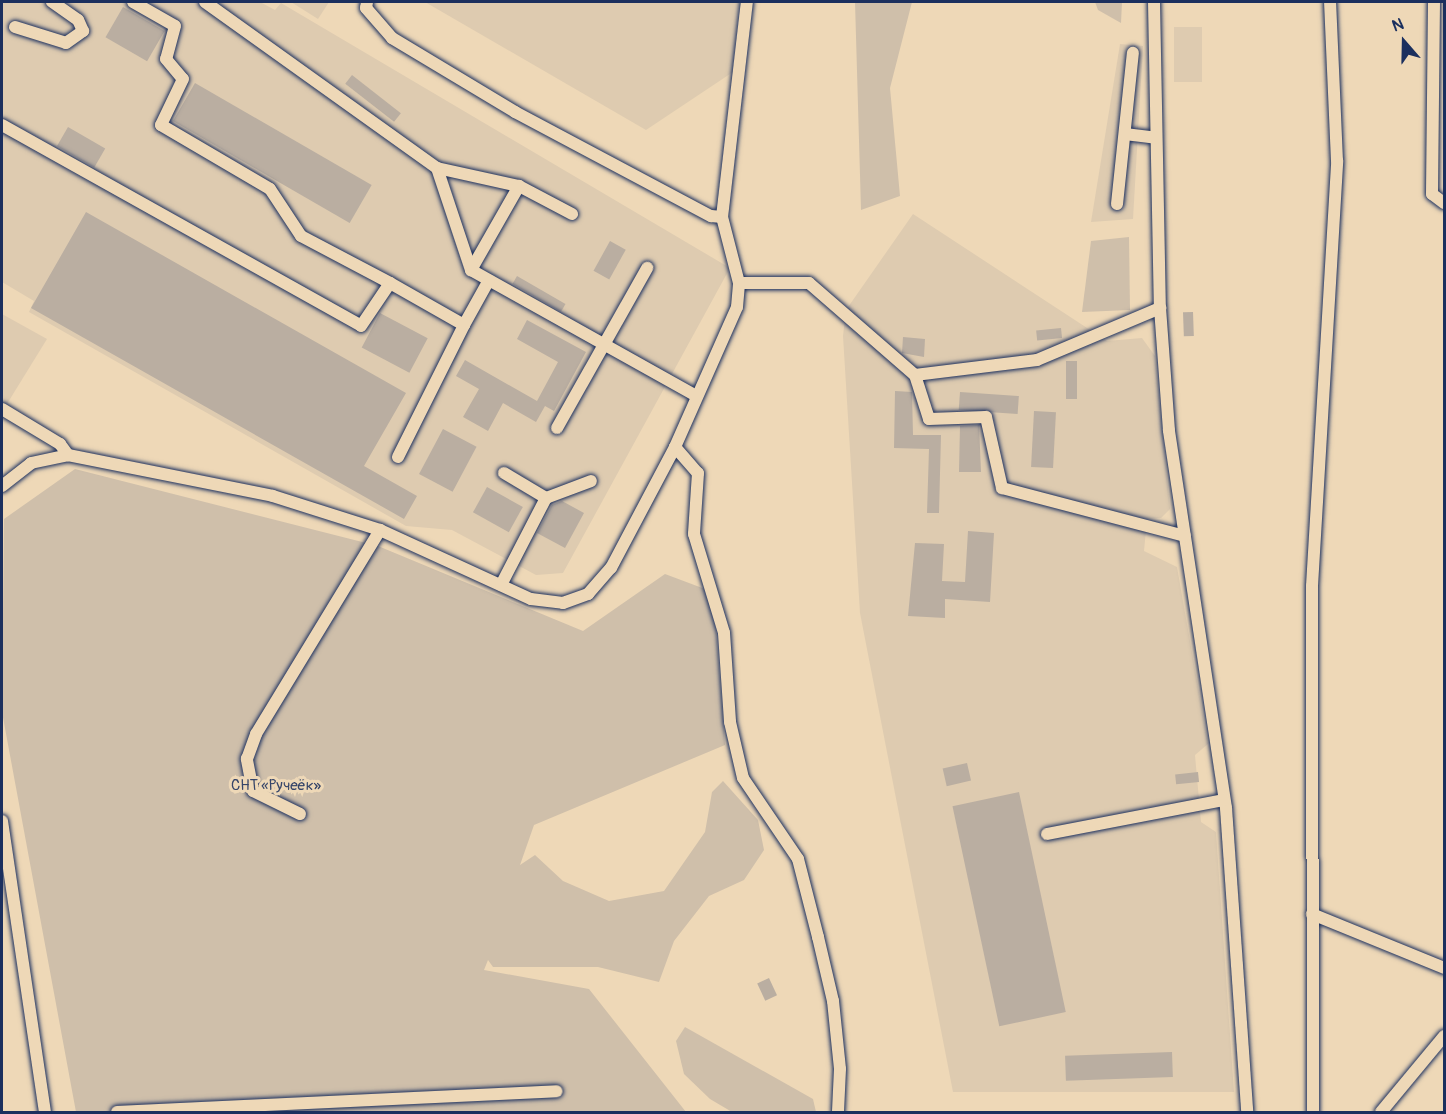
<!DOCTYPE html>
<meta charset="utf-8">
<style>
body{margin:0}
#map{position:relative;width:1446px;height:1114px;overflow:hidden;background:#eed8b7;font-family:Pangolin,sans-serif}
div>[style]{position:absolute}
.built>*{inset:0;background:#decbb0;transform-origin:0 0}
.green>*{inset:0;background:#cfbfaa}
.building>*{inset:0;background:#baaea1;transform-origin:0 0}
.roads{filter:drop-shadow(0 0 2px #1b2f5e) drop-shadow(0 0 2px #1b2f5e)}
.minor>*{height:12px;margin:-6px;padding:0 6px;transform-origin:6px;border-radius:6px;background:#eed8b7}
span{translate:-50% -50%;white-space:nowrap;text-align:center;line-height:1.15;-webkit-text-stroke:6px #eed8b7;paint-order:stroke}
.park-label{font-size:15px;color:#364569}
.frame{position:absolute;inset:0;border:3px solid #1b2f5e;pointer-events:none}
.north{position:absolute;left:1374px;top:12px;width:60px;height:60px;-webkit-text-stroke:4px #eed8b7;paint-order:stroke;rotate:340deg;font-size:16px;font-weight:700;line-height:24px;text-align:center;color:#1b2f5e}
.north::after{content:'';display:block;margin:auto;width:21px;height:27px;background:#1b2f5e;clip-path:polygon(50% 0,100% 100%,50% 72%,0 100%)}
</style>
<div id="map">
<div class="built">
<div style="clip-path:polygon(2px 2px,260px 2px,275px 10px,281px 3px,730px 268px,563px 573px,536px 575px,452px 530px,406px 526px,29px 312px,34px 301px,2px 282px)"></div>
<div style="clip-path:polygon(291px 2px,329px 2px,318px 19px)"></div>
<div style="clip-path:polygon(425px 2px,739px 2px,733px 72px,646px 130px)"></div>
<div style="left:1202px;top:27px;width:55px;height:28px;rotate:90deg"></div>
<div style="clip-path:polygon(1120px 44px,1143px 46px,1133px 219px,1091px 222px)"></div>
<div style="clip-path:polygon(913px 214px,1107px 341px,1142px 338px,1155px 356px,1170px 509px,1161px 518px,1147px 519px,1144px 551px,1177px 567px,1208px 744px,1195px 755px,1201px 822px,1216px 832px,1234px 1092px,953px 1092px,860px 613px,843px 336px,846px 310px)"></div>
<div style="clip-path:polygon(2px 314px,47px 339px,2px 412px)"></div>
</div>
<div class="green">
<div style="clip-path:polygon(855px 2px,912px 2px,890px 88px,900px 196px,861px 210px)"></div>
<div style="clip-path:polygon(1095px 2px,1122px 2px,1121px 23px,1098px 10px)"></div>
<div style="clip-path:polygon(1129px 237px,1130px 310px,1082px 312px,1091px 241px)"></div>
<div style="clip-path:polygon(75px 469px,378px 546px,583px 631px,665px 574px,713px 592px,725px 745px,534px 825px,520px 865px,535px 855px,563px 881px,609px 901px,664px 891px,705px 832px,712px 792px,723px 781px,758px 820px,764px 850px,744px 880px,709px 896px,674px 941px,659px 982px,598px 967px,493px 967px,488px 960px,484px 970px,589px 989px,686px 1112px,76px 1112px,2px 712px,4px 519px)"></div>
<div style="clip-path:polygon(685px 1027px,813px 1099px,816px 1112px,732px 1112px,710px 1099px,684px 1074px,676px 1041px)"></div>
</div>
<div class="building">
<div style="left:123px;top:7px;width:48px;height:35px;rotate:30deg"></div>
<div style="left:352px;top:75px;width:62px;height:11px;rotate:38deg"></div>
<div style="left:195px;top:83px;width:204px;height:44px;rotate:30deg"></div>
<div style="left:68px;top:127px;width:43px;height:22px;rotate:30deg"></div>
<div style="clip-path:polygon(86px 212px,406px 393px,364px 466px,417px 496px,404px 519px,31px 308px)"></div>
<div style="left:610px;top:241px;width:18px;height:34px;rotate:29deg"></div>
<div style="left:517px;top:276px;width:56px;height:9px;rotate:30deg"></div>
<div style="left:1193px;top:312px;width:24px;height:10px;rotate:88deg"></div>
<div style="left:380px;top:313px;width:54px;height:39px;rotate:28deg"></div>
<div style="clip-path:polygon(527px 320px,586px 352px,554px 411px,545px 406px,536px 422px,503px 403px,488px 431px,463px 417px,479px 389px,456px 376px,465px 360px,537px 401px,558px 362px,517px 339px)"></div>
<div style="left:1061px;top:328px;width:10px;height:25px;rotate:84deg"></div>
<div style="clip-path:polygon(903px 337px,925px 339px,924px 357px,902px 353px)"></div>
<div style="left:1066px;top:361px;width:11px;height:38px"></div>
<div style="clip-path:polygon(895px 391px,912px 392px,913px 435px,941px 435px,939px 513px,927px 513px,929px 449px,894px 448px)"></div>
<div style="left:960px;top:392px;width:59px;height:18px;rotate:4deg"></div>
<div style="left:1034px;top:411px;width:22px;height:56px;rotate:3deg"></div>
<div style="clip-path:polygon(979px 425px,981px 472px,959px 472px,960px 426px)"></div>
<div style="left:443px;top:429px;width:38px;height:51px;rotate:28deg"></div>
<div style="left:487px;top:487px;width:41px;height:29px;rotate:29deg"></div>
<div style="clip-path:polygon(562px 501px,584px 513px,565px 548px,537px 533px,552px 505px)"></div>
<div style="clip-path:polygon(968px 531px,994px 533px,990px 602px,945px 599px,945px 618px,908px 616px,915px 543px,944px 544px,942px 581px,965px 582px)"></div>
<div style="left:967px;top:763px;width:18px;height:25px;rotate:77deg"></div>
<div style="left:1198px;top:772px;width:10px;height:23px;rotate:84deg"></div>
<div style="left:1019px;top:792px;width:225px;height:68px;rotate:78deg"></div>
<div style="left:769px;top:978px;width:19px;height:13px;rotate:65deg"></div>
<div style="left:1172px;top:1052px;width:25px;height:107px;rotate:88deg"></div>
</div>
<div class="roads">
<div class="minor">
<div style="left:133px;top:2px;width:48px;rotate:29.7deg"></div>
<div style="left:175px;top:26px;width:34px;rotate:105deg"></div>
<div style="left:166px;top:59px;width:26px;rotate:50deg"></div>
<div style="left:183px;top:79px;width:51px;rotate:115.6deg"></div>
<div style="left:161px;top:125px;width:126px;rotate:30.4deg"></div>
<div style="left:270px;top:189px;width:56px;rotate:56.6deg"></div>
<div style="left:301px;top:236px;width:101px;rotate:27.8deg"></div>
<div style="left:205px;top:2px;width:285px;rotate:35.6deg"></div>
<div style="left:437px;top:168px;width:108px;rotate:71.6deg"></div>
<div style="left:471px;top:270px;width:257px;rotate:29.2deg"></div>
<div style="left:367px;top:2px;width:6px;rotate:99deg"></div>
<div style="left:366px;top:8px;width:40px;rotate:49deg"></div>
<div style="left:392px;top:38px;width:144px;rotate:31deg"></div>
<div style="left:515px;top:112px;width:222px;rotate:28deg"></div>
<div style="left:711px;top:216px;width:11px;rotate:5deg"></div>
<div style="left:1154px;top:2px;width:306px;rotate:88.9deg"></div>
<div style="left:1160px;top:308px;width:123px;rotate:85.8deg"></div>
<div style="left:1169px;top:431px;width:381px;rotate:81.4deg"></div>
<div style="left:1226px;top:808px;width:305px;rotate:86deg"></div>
<div style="left:1434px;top:2px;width:192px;rotate:90.6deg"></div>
<div style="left:1432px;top:194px;width:15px;rotate:37deg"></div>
<div style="left:15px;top:27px;width:53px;rotate:17.4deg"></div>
<div style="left:66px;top:43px;width:21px;rotate:-35deg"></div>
<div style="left:83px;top:31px;width:12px;rotate:-114deg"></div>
<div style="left:78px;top:20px;width:32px;rotate:-145deg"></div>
<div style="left:2px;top:125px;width:411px;rotate:29.2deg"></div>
<div style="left:361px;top:326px;width:52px;rotate:-56deg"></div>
<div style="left:390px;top:283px;width:85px;rotate:29.6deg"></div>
<div style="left:464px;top:325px;width:51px;rotate:-60.9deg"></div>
<div style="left:1125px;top:134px;width:31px;rotate:7deg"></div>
<div style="left:437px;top:168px;width:84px;rotate:12.4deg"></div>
<div style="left:519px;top:186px;width:60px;rotate:27.8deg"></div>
<div style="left:1117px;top:204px;width:152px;rotate:-84deg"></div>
<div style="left:471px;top:270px;width:97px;rotate:-60.3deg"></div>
<div style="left:739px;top:283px;width:70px"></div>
<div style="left:809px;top:283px;width:140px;rotate:41deg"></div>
<div style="left:915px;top:375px;width:46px;rotate:72.3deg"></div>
<div style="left:929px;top:419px;width:57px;rotate:-2deg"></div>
<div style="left:986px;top:417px;width:73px;rotate:77.3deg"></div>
<div style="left:1002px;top:488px;width:189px;rotate:14.7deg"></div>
<div style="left:915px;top:375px;width:123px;rotate:-7deg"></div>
<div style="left:1037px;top:360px;width:134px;rotate:-22.9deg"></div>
<div style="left:2px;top:409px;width:68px;rotate:31.1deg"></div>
<div style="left:60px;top:444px;width:14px;rotate:54deg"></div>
<div style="left:557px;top:428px;width:184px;rotate:-60.6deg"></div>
<div style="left:675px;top:447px;width:35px;rotate:49deg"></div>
<div style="left:698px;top:473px;width:61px;rotate:93.8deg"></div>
<div style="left:694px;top:534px;width:103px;rotate:73.1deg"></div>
<div style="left:724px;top:633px;width:89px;rotate:86.1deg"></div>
<div style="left:730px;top:722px;width:57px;rotate:76.9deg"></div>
<div style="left:743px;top:778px;width:98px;rotate:55.8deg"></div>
<div style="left:798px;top:859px;width:81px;rotate:75.6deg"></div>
<div style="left:818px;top:937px;width:66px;rotate:76.8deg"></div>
<div style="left:833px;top:1001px;width:68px;rotate:84.1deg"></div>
<div style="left:840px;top:1069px;width:43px;rotate:92.7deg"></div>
<div style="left:398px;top:457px;width:148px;rotate:-63.4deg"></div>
<div style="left:504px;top:473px;width:49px;rotate:30.8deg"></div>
<div style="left:2px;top:486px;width:37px;rotate:-38deg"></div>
<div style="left:31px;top:463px;width:38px;rotate:-12deg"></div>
<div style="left:68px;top:455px;width:209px;rotate:11.3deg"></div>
<div style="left:273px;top:496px;width:112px;rotate:17.6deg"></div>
<div style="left:380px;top:530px;width:166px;rotate:24.6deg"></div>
<div style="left:531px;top:599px;width:32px;rotate:7deg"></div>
<div style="left:563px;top:603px;width:27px;rotate:-20deg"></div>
<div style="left:588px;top:594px;width:35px;rotate:-49deg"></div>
<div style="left:611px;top:568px;width:137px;rotate:-62.1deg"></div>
<div style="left:675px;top:447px;width:153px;rotate:-66.1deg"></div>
<div style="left:737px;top:307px;width:24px;rotate:-85deg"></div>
<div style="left:739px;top:283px;width:68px;rotate:-104.4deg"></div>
<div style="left:722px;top:217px;width:216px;rotate:-83.4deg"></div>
<div style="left:501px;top:585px;width:98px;rotate:-62.7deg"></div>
<div style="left:546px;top:498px;width:48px;rotate:-20.7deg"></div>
<div style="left:300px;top:814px;width:52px;rotate:-153.9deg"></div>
<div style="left:253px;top:791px;width:33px;rotate:-101deg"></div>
<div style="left:247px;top:759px;width:27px;rotate:-70deg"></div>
<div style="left:256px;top:734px;width:239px;rotate:-58.7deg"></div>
<div style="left:2px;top:821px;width:294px;rotate:81.6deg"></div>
<div style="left:1047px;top:834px;width:180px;rotate:-10.9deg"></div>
<div style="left:1312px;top:914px;width:143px;rotate:22.2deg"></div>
<div style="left:117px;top:1112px;width:440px;rotate:-2.7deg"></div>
<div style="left:1313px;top:1112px;width:526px;rotate:-90.11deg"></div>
<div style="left:1312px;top:586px;width:426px;rotate:-86.6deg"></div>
<div style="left:1337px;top:161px;width:159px;rotate:-92.5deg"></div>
<div style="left:1381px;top:1112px;width:99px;rotate:-50.3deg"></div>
</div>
</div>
<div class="park-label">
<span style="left:276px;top:786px">СНТ «Ручеёк»</span>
</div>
<div class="frame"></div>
<div class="north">N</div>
</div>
